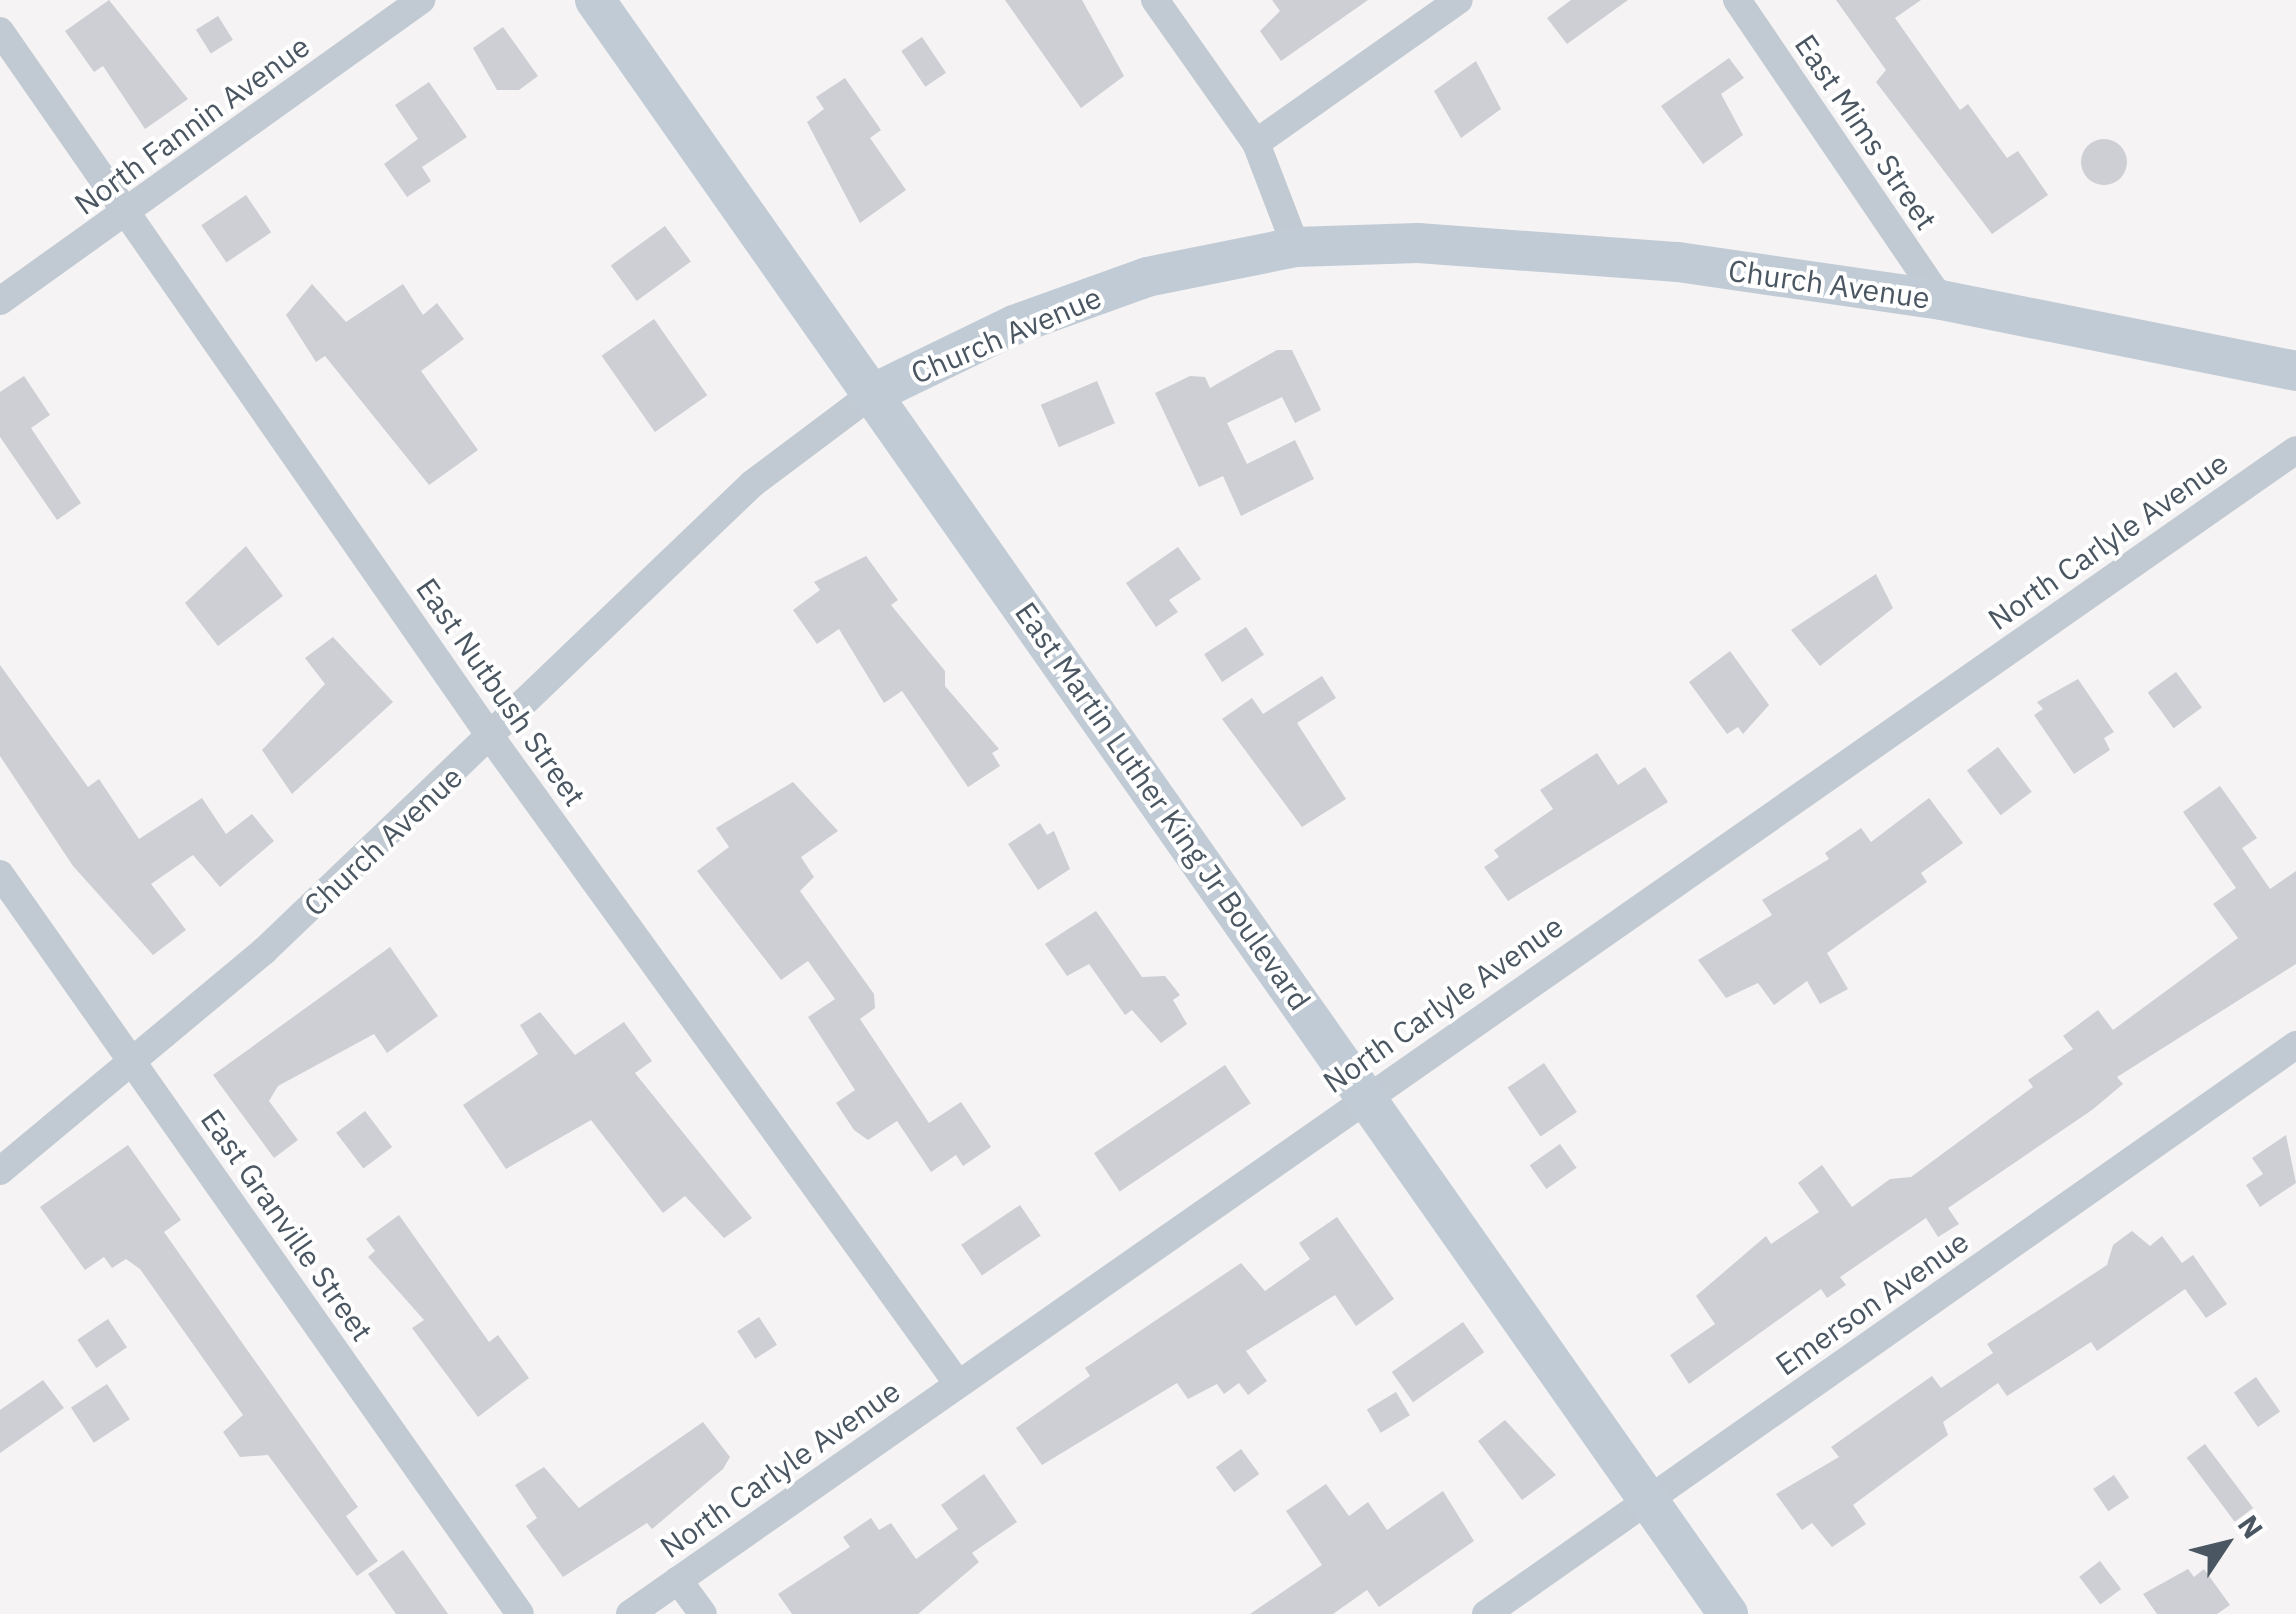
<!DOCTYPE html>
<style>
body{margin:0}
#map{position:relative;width:2296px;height:1614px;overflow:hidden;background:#f5f3f3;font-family:"IBM Plex Sans",sans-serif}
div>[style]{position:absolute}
.building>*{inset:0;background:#cdcfd5;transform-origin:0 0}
.round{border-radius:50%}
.street>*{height:28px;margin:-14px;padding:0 14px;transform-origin:14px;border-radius:14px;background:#c1cad2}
.secondary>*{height:40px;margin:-20px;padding:0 20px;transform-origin:20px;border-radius:20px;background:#c1cbd6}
span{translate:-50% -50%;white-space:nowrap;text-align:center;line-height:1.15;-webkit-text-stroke:8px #fff;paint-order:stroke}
.street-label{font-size:30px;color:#4a5661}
.north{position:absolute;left:2176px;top:1494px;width:100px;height:100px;-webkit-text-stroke:8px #fff;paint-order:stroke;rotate:55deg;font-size:28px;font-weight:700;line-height:40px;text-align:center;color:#4a5661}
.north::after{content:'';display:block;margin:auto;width:35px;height:45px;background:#4a5661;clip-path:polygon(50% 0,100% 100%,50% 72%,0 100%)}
</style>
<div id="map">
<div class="building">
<div style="clip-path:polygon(109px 0,188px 99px,145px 129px,103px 66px,94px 72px,65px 31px)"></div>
<div style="clip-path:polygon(1005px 0,1082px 0,1124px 76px,1081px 108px)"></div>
<div style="clip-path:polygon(1272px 0,1368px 0,1281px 61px,1260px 31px,1280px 11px)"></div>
<div style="clip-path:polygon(1571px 0,1628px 0,1567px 44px,1547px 18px)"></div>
<div style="clip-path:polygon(1836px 0,1921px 0,1895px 18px,1960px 110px,1968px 104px,2007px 158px,2018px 151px,2048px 195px,1992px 234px,1876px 82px,1886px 70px)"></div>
<div style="left:218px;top:16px;width:28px;height:26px;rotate:58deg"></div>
<div style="clip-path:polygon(503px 27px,538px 76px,519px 90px,497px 90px,473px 48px)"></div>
<div style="left:922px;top:37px;width:43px;height:25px;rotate:56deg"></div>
<div style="clip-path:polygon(1729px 58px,1744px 78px,1721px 94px,1743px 135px,1703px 164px,1661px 106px)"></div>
<div style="clip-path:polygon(1476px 61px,1501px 109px,1461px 138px,1434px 91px)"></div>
<div style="clip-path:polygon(845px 78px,881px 130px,870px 138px,906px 190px,860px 223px,807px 122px,824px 109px,816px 97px)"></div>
<div style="clip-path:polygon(429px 82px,467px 137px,422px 167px,431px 181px,407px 197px,384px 164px,418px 139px,395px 105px)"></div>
<div class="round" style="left:2081px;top:139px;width:46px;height:46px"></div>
<div style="left:246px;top:195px;width:45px;height:54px;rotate:56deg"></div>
<div style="left:665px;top:226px;width:44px;height:67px;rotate:54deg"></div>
<div style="clip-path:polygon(312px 284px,346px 322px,403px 284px,423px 315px,437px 303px,464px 339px,421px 371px,478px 450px,429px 485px,325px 356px,316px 362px,286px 315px)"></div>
<div style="left:654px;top:319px;width:93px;height:64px;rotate:55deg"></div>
<div style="clip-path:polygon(1277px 350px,1292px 350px,1321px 410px,1295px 423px,1282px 397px,1227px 423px,1247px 464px,1295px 440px,1314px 479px,1241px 516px,1223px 476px,1199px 487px,1155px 393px,1190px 376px,1205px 377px,1210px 388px)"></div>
<div style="clip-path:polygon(24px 376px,50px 415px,31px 428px,81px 503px,57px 520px,0 437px,0 392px)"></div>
<div style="left:1097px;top:381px;width:46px;height:61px;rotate:67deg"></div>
<div style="clip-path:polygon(246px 546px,283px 596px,218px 646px,185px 603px)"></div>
<div style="clip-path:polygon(1178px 547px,1201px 579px,1169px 600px,1178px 612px,1156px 627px,1126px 583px)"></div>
<div style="clip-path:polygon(866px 556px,898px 600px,891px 605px,945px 671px,945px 686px,999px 749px,992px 753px,1000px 766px,968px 787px,902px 691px,884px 703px,839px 629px,817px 644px,793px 610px,820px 590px,814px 582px)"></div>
<div style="clip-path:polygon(1876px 574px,1893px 608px,1820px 666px,1791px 630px)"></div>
<div style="left:1246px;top:627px;width:33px;height:50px;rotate:57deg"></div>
<div style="clip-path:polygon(333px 637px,393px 702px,292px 794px,262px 750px,325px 684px,305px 658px)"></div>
<div style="clip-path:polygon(1730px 651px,1769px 705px,1743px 734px,1738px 727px,1727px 734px,1689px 682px)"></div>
<div style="clip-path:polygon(0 665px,88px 787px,99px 779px,139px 839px,202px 798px,226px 834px,252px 814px,274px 841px,220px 887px,193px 855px,151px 884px,186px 930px,153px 955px,73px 866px,0 756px)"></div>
<div style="left:2176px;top:672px;width:44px;height:35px;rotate:54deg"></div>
<div style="clip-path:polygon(1322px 676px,1336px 698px,1297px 723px,1346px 799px,1302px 827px,1222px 719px,1252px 698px,1263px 714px)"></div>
<div style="clip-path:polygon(2078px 679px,2114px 732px,2104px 738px,2110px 750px,2074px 774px,2034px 715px,2043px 709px,2037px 702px)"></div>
<div style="left:1998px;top:747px;width:56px;height:39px;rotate:53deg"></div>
<div style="clip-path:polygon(1597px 753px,1618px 785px,1645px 767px,1668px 802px,1508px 901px,1484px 867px,1499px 857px,1494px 850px,1553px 809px,1540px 790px)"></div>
<div style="clip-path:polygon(793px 782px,838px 831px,801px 857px,814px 877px,800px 891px,874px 994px,875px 1008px,860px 1019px,929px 1123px,961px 1102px,991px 1147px,963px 1166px,956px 1155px,931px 1172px,897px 1121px,868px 1140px,854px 1130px,836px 1103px,855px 1090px,808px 1017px,835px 999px,808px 961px,781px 980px,697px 871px,729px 847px,716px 828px)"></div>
<div style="clip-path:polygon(2220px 786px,2257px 838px,2242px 848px,2270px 889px,2296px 871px,2296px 964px,2117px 1077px,2123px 1084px,2092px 1110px,1948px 1208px,1959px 1224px,1938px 1237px,1926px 1218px,1840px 1277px,1846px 1285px,1827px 1298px,1821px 1289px,1689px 1384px,1670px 1355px,1715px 1324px,1696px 1296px,1766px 1236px,1771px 1244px,1819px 1212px,1798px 1183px,1822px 1165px,1852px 1207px,1890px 1179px,1911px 1177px,2033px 1087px,2028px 1080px,2073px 1049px,2063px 1036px,2098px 1010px,2113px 1030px,2238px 938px,2213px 904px,2236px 888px,2183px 812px)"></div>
<div style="clip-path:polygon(1929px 798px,1963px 843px,1921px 873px,1927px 882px,1827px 953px,1848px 989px,1820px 1004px,1807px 981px,1774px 1005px,1758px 983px,1726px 998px,1698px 960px,1772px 915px,1762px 900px,1829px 859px,1825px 853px,1861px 828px,1871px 842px)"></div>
<div style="clip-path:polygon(1040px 823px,1047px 835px,1054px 831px,1070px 869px,1038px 890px,1008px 844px)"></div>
<div style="clip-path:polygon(1096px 911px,1142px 977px,1165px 976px,1180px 995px,1173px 1000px,1187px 1024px,1161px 1043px,1132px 1010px,1125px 1015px,1089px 964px,1067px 976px,1045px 944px)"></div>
<div style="clip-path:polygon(390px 947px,438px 1016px,387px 1053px,374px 1034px,278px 1086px,269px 1101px,298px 1140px,274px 1158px,213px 1075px)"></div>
<div style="clip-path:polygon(540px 1012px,575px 1055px,624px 1022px,652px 1061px,635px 1073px,752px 1218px,724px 1238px,685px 1196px,663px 1213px,591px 1120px,506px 1169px,463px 1105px,538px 1054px,520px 1025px)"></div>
<div style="left:1544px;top:1063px;width:59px;height:44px;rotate:56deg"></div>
<div style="left:1225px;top:1065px;width:46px;height:158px;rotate:56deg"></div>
<div style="left:365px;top:1111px;width:45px;height:36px;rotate:53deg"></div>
<div style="clip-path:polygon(2286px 1135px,2296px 1183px,2260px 1207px,2246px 1185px,2263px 1174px,2252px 1158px)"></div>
<div style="left:1560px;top:1144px;width:29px;height:37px;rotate:55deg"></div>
<div style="clip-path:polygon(128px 1145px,181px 1220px,164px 1232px,358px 1507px,346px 1516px,378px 1561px,357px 1576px,268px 1455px,240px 1457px,223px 1432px,243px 1415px,140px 1269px,126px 1259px,112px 1268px,104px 1257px,85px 1270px,40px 1207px)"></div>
<div style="left:1020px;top:1205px;width:37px;height:71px;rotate:56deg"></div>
<div style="clip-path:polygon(399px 1215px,489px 1342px,498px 1335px,529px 1378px,478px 1417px,412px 1328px,424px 1320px,368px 1257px,375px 1251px,366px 1239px)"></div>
<div style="clip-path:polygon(1337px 1217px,1394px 1299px,1356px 1326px,1335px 1295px,1246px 1351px,1267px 1381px,1248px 1395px,1239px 1383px,1224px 1394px,1217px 1384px,1188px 1399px,1177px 1383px,1042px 1465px,1016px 1428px,1090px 1376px,1085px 1368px,1241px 1263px,1265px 1291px,1310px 1259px,1299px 1243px)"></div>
<div style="clip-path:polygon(2132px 1231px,2150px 1246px,2162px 1236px,2182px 1263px,2193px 1255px,2227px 1304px,2206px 1318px,2185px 1289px,2097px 1351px,2091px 1342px,2007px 1396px,1998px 1383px,1943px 1422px,1948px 1435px,1853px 1505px,1866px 1524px,1832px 1547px,1812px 1523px,1802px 1530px,1776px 1494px,1839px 1457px,1831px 1447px,1932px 1376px,1941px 1388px,1993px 1353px,1987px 1344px,2107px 1265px,2113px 1245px)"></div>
<div style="left:759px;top:1317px;width:33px;height:26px;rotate:57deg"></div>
<div style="left:108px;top:1319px;width:34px;height:37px;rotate:56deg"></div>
<div style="left:1463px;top:1322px;width:37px;height:87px;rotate:55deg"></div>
<div style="left:2256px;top:1377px;width:42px;height:27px;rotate:55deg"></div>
<div style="clip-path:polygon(43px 1380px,64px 1408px,0 1453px,0 1410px)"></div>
<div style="left:107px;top:1384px;width:42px;height:43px;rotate:57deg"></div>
<div style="left:1396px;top:1392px;width:27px;height:34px;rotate:59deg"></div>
<div style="clip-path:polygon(1505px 1420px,1556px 1475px,1522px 1500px,1478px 1441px)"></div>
<div style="clip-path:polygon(703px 1422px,730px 1457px,723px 1469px,652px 1529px,647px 1523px,563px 1577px,526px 1526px,537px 1518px,515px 1485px,544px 1467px,579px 1508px)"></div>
<div style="left:2205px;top:1444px;width:80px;height:23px;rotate:53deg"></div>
<div style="left:1241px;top:1449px;width:31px;height:31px;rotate:54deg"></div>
<div style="clip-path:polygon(984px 1474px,1017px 1522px,972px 1553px,979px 1562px,918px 1614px,792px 1614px,778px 1594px,850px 1547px,843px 1537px,871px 1518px,879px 1530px,891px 1523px,916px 1559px,958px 1529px,941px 1505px)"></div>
<div style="left:2114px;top:1475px;width:27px;height:25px;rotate:56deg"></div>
<div style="clip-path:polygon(1326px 1484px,1349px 1516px,1368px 1502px,1387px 1530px,1443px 1491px,1474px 1541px,1379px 1607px,1367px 1590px,1333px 1614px,1250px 1614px,1322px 1565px,1286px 1511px)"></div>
<div style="clip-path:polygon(403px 1550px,448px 1614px,396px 1614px,368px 1574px)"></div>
<div style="left:2100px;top:1561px;width:35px;height:26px;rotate:53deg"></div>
<div style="clip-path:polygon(2188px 1569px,2194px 1577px,2204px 1569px,2230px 1605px,2217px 1614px,2157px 1614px,2143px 1594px)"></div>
</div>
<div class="street">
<div style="left:1155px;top:0;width:175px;rotate:54.8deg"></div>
<div style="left:1256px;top:143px;width:111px;rotate:69deg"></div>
<div style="left:1737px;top:0;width:363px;rotate:55.8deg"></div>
<div style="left:0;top:31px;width:862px;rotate:55.2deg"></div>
<div style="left:492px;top:739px;width:796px;rotate:54.15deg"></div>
<div style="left:1256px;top:143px;width:248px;rotate:-35.2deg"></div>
<div style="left:0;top:301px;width:518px;rotate:-35.56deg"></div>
<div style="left:0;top:874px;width:904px;rotate:54.9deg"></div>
<div style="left:0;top:1171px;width:344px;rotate:-39.8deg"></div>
<div style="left:264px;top:951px;width:675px;rotate:-43.74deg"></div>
<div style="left:752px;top:484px;width:150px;rotate:-36.9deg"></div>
<div style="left:678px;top:1580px;width:42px;rotate:53.7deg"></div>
<div style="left:630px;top:1614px;width:2032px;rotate:-34.94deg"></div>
<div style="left:1486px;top:1614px;width:990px;rotate:-35.09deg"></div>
</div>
<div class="secondary">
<div style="left:595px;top:0;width:1972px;rotate:54.93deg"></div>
<div style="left:872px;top:394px;width:158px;rotate:-25.9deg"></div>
<div style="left:1014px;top:325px;width:141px;rotate:-19.8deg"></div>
<div style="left:1147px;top:277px;width:152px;rotate:-11.4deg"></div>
<div style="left:1296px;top:247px;width:122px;rotate:-1.9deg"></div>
<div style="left:1418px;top:243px;width:261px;rotate:4.2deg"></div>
<div style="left:1678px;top:262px;width:266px;rotate:8.2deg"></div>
<div style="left:1941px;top:300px;width:362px;rotate:11.3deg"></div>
</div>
<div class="street-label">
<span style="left:192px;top:125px;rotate:-36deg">North Fannin Avenue</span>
<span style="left:1866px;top:132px;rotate:56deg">East Mims Street</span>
<span style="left:1829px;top:284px;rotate:8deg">Church Avenue</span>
<span style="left:1006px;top:335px;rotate:-23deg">Church Avenue</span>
<span style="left:2108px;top:541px;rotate:-35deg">North Carlyle Avenue</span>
<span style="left:501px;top:692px;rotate:55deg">East Nutbush Street</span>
<span style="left:1163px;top:806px;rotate:55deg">East Martin Luther King Jr Boulevard</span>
<span style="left:383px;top:841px;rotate:-43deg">Church Avenue</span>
<span style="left:1443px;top:1004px;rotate:-35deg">North Carlyle Avenue</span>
<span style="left:287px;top:1225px;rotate:55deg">East Granville Street</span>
<span style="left:1872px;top:1303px;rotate:-35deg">Emerson Avenue</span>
<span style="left:780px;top:1469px;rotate:-35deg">North Carlyle Avenue</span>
</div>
<div class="north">N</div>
</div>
